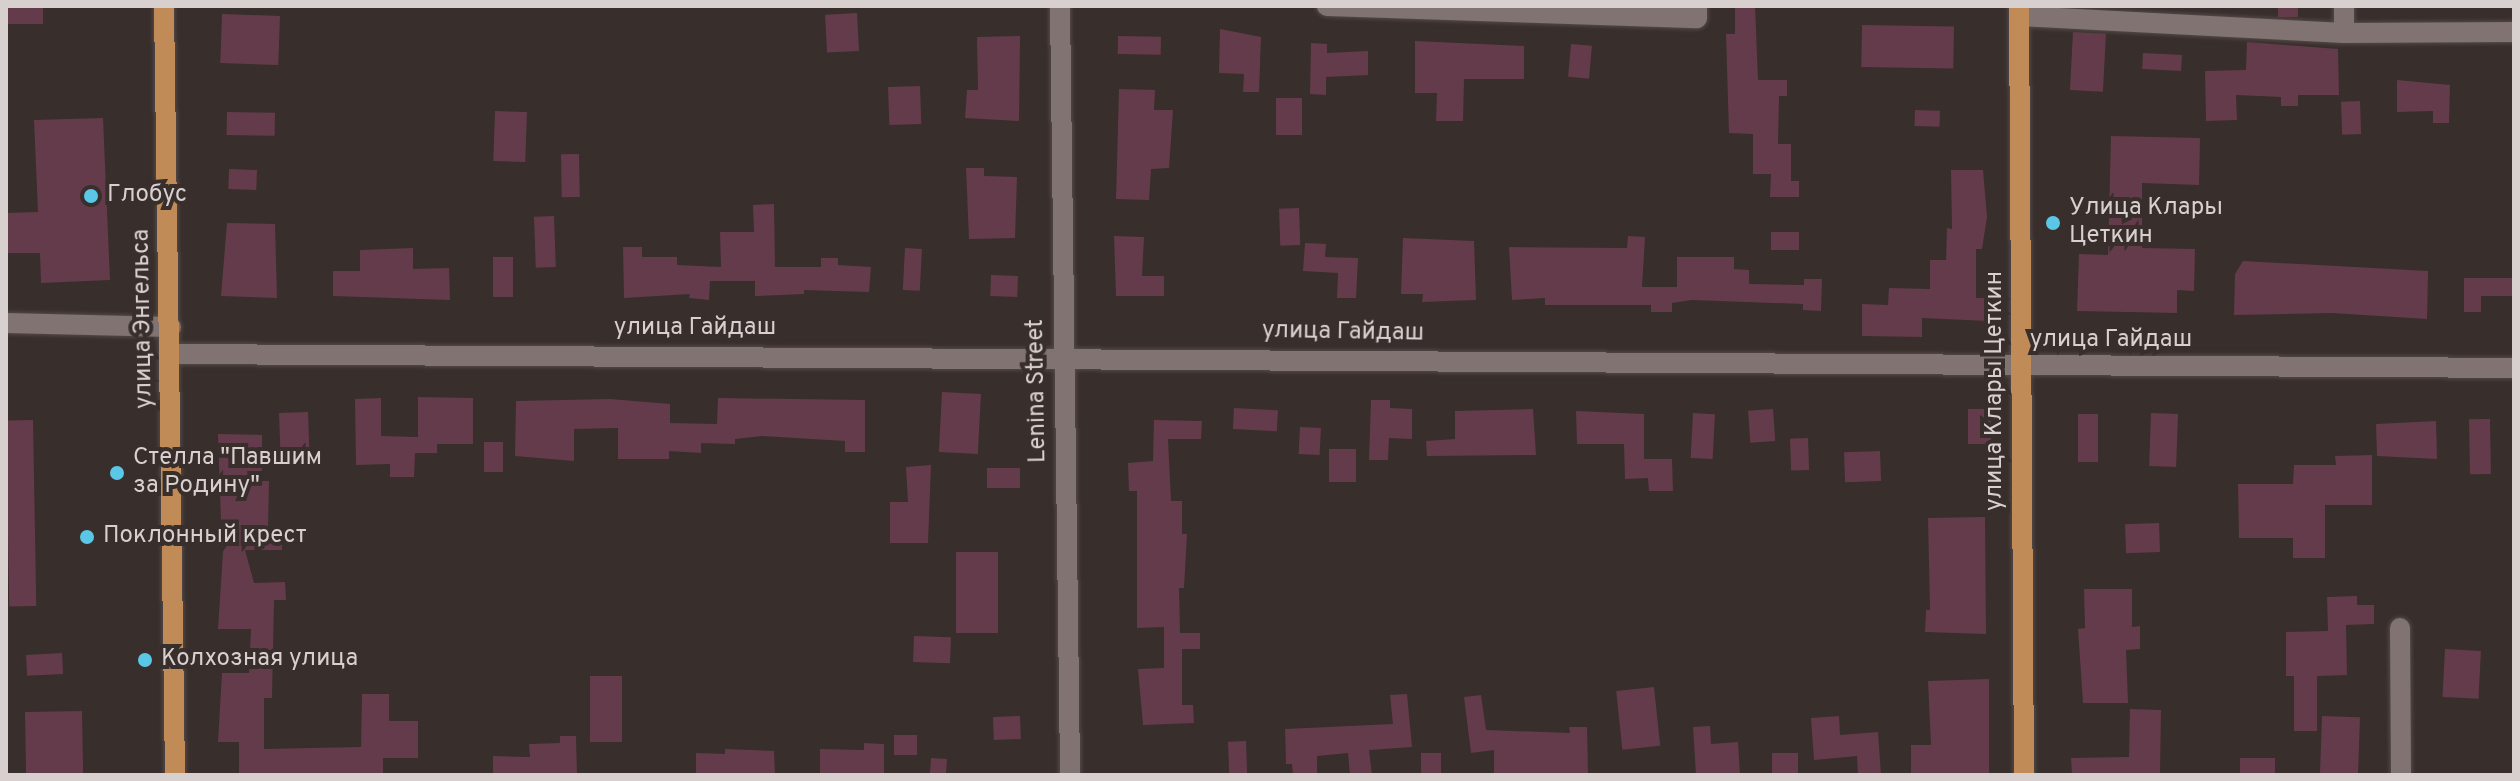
<!DOCTYPE html>
<meta charset="utf-8">
<style>
body{margin:0}
#map{position:relative;width:2520px;height:781px;overflow:hidden;background:#382e2c;font-family:Overpass,sans-serif}
div>[style]{position:absolute}
.building>*{inset:0;background:#643b4a;transform-origin:0 0}
.roads{filter:drop-shadow(0 0 2px #534a48) drop-shadow(0 0 2px #534a48)}
.minor>*{height:20px;margin:-10px;padding:0 10px;transform-origin:10px;border-radius:10px;background:#807371}
.major>*{height:20px;margin:-10px;padding:0 10px;transform-origin:10px;border-radius:10px;background:#c18b57}
.dots>*{width:22px;height:22px;translate:-50% -50%;box-sizing:border-box;border:4px solid #382e2c;border-radius:50%}
span{translate:-50% -50%;white-space:nowrap;text-align:center;line-height:1.15;-webkit-text-stroke:8px #382e2c;paint-order:stroke}
.poi-label{font-size:24px;color:#d7d0ce}
.left{translate:0 -50%;text-align:left}
.street-label{font-size:24px;color:#d7d0ce}
.frame{position:absolute;inset:0;border:8px solid #d7d0ce;pointer-events:none}
</style>
<div id="map">
<div class="building">
<div style="left:6px;top:6px;width:37px;height:18px"></div>
<div style="clip-path:polygon(1735px 6px,1755px 6px,1758px 80px,1787px 80px,1787px 96px,1779px 96px,1778px 144px,1791px 144px,1791px 181px,1799px 181px,1799px 197px,1770px 197px,1771px 174px,1753px 174px,1753px 134px,1729px 133px,1726px 34px,1735px 34px)"></div>
<div style="left:2278px;top:6px;width:20px;height:11px"></div>
<div style="left:857px;top:13px;width:38px;height:32px;rotate:87deg"></div>
<div style="left:222px;top:14px;width:58px;height:49px;rotate:2deg"></div>
<div style="left:1862px;top:25px;width:92px;height:42px;rotate:1deg"></div>
<div style="clip-path:polygon(1220px 29px,1261px 37px,1259px 92px,1243px 92px,1244px 74px,1219px 73px)"></div>
<div style="left:2073px;top:32px;width:33px;height:58px;rotate:3deg"></div>
<div style="clip-path:polygon(1020px 36px,1019px 121px,965px 118px,967px 90px,978px 90px,977px 37px)"></div>
<div style="left:1118px;top:36px;width:43px;height:18px;rotate:1deg"></div>
<div style="clip-path:polygon(1415px 41px,1524px 46px,1524px 79px,1464px 79px,1463px 121px,1436px 121px,1437px 93px,1415px 93px)"></div>
<div style="clip-path:polygon(2247px 42px,2338px 49px,2339px 95px,2298px 95px,2298px 106px,2281px 106px,2281px 97px,2236px 95px,2237px 120px,2206px 121px,2205px 71px,2246px 70px)"></div>
<div style="clip-path:polygon(1311px 43px,1327px 44px,1327px 53px,1368px 51px,1368px 75px,1326px 77px,1326px 95px,1310px 94px)"></div>
<div style="left:1571px;top:44px;width:21px;height:33px;rotate:5deg"></div>
<div style="left:2143px;top:53px;width:39px;height:16px;rotate:3deg"></div>
<div style="clip-path:polygon(2397px 80px,2450px 85px,2449px 123px,2433px 123px,2433px 111px,2397px 112px)"></div>
<div style="left:920px;top:86px;width:38px;height:32px;rotate:88deg"></div>
<div style="clip-path:polygon(1119px 89px,1155px 90px,1154px 110px,1173px 110px,1169px 168px,1151px 169px,1149px 200px,1116px 199px)"></div>
<div style="left:1276px;top:98px;width:26px;height:37px"></div>
<div style="left:2360px;top:101px;width:33px;height:19px;rotate:88deg"></div>
<div style="left:1915px;top:110px;width:25px;height:16px;rotate:2deg"></div>
<div style="left:495px;top:111px;width:32px;height:50px;rotate:2deg"></div>
<div style="left:227px;top:112px;width:48px;height:23px;rotate:1deg"></div>
<div style="clip-path:polygon(103px 118px,110px 280px,41px 283px,40px 253px,6px 253px,6px 213px,38px 212px,34px 120px)"></div>
<div style="clip-path:polygon(2111px 136px,2200px 138px,2199px 185px,2142px 183px,2142px 248px,2195px 249px,2194px 291px,2177px 290px,2177px 313px,2077px 311px,2079px 254px,2108px 255px)"></div>
<div style="left:579px;top:154px;width:43px;height:18px;rotate:89deg"></div>
<div style="clip-path:polygon(966px 168px,984px 168px,984px 176px,1017px 177px,1015px 238px,969px 239px)"></div>
<div style="left:229px;top:169px;width:28px;height:20px;rotate:2deg"></div>
<div style="clip-path:polygon(1951px 170px,1983px 170px,1987px 217px,1982px 249px,1976px 249px,1976px 298px,1989px 298px,1988px 321px,1922px 318px,1922px 337px,1862px 336px,1862px 304px,1888px 305px,1889px 288px,1930px 289px,1930px 260px,1946px 260px,1947px 228px,1952px 229px)"></div>
<div style="clip-path:polygon(774px 204px,775px 267px,821px 267px,821px 258px,838px 258px,838px 265px,871px 267px,869px 292px,804px 290px,804px 294px,755px 296px,755px 281px,710px 281px,709px 300px,689px 298px,690px 294px,624px 298px,623px 247px,642px 247px,642px 257px,677px 257px,677px 265px,721px 267px,720px 232px,754px 232px,753px 205px)"></div>
<div style="left:1299px;top:208px;width:37px;height:20px;rotate:88deg"></div>
<div style="left:554px;top:216px;width:51px;height:20px;rotate:88deg"></div>
<div style="clip-path:polygon(227px 223px,275px 224px,277px 298px,221px 296px)"></div>
<div style="left:1771px;top:232px;width:28px;height:18px"></div>
<div style="clip-path:polygon(1114px 236px,1144px 237px,1142px 276px,1164px 276px,1164px 296px,1116px 296px)"></div>
<div style="clip-path:polygon(1628px 236px,1645px 237px,1642px 287px,1677px 287px,1677px 257px,1734px 257px,1734px 269px,1749px 270px,1749px 284px,1804px 285px,1804px 279px,1822px 279px,1821px 311px,1803px 310px,1803px 304px,1692px 300px,1672px 303px,1672px 312px,1651px 312px,1651px 305px,1545px 305px,1545px 298px,1512px 300px,1509px 247px,1627px 248px)"></div>
<div style="clip-path:polygon(1403px 238px,1474px 241px,1476px 300px,1422px 302px,1423px 294px,1401px 294px)"></div>
<div style="clip-path:polygon(1305px 243px,1326px 244px,1325px 257px,1358px 258px,1356px 298px,1337px 298px,1338px 273px,1303px 271px)"></div>
<div style="clip-path:polygon(413px 248px,413px 269px,449px 268px,450px 300px,333px 296px,333px 271px,360px 271px,360px 250px)"></div>
<div style="left:905px;top:248px;width:17px;height:42px;rotate:3deg"></div>
<div style="left:493px;top:257px;width:20px;height:40px"></div>
<div style="clip-path:polygon(2243px 261px,2428px 271px,2427px 319px,2332px 313px,2234px 315px,2235px 274px)"></div>
<div style="left:991px;top:275px;width:27px;height:21px;rotate:2deg"></div>
<div style="clip-path:polygon(2464px 278px,2514px 278px,2514px 296px,2481px 296px,2481px 312px,2464px 312px)"></div>
<div style="left:942px;top:392px;width:39px;height:60px;rotate:3deg"></div>
<div style="clip-path:polygon(418px 397px,473px 398px,473px 444px,437px 444px,437px 453px,415px 453px,414px 477px,390px 477px,390px 464px,356px 465px,355px 399px,381px 398px,381px 436px,418px 437px)"></div>
<div style="clip-path:polygon(718px 398px,865px 400px,865px 452px,845px 452px,845px 441px,762px 436px,735px 439px,735px 444px,701px 443px,701px 453px,669px 451px,669px 459px,618px 459px,618px 428px,574px 429px,574px 461px,515px 456px,516px 401px,610px 399px,670px 404px,670px 423px,717px 424px)"></div>
<div style="clip-path:polygon(1371px 400px,1390px 400px,1390px 408px,1412px 409px,1412px 439px,1389px 438px,1388px 460px,1369px 460px)"></div>
<div style="left:1234px;top:408px;width:44px;height:21px;rotate:3deg"></div>
<div style="clip-path:polygon(1533px 409px,1536px 455px,1427px 456px,1426px 441px,1455px 439px,1455px 411px)"></div>
<div style="left:1773px;top:409px;width:32px;height:25px;rotate:86deg"></div>
<div style="left:1968px;top:409px;width:23px;height:35px"></div>
<div style="clip-path:polygon(1576px 411px,1644px 414px,1644px 459px,1672px 459px,1673px 491px,1649px 491px,1648px 478px,1625px 479px,1624px 444px,1577px 444px)"></div>
<div style="left:308px;top:412px;width:35px;height:29px;rotate:88deg"></div>
<div style="left:1693px;top:413px;width:22px;height:45px;rotate:3deg"></div>
<div style="left:2151px;top:413px;width:27px;height:53px;rotate:2deg"></div>
<div style="left:2078px;top:414px;width:20px;height:48px"></div>
<div style="left:2490px;top:419px;width:55px;height:21px;rotate:89deg"></div>
<div style="left:33px;top:420px;width:186px;height:27px;rotate:89deg"></div>
<div style="clip-path:polygon(1154px 420px,1202px 421px,1201px 439px,1168px 439px,1171px 501px,1182px 501px,1182px 534px,1187px 534px,1184px 588px,1179px 588px,1180px 633px,1200px 633px,1200px 649px,1182px 649px,1182px 705px,1193px 705px,1194px 723px,1143px 725px,1138px 669px,1164px 668px,1164px 627px,1137px 628px,1137px 491px,1129px 491px,1128px 463px,1153px 461px)"></div>
<div style="clip-path:polygon(2436px 421px,2437px 459px,2377px 456px,2376px 424px)"></div>
<div style="left:1300px;top:427px;width:21px;height:27px;rotate:3deg"></div>
<div style="clip-path:polygon(218px 434px,262px 435px,262px 481px,269px 481px,268px 529px,282px 529px,282px 550px,245px 550px,254px 583px,285px 582px,286px 600px,274px 600px,272px 698px,264px 698px,264px 749px,361px 747px,362px 694px,389px 694px,389px 721px,418px 721px,418px 758px,383px 758px,383px 775px,239px 775px,239px 742px,218px 742px,222px 673px,249px 673px,251px 629px,218px 629px,225px 521px,221px 521px)"></div>
<div style="left:1808px;top:438px;width:32px;height:18px;rotate:88deg"></div>
<div style="left:484px;top:442px;width:19px;height:30px"></div>
<div style="left:1329px;top:449px;width:27px;height:33px"></div>
<div style="left:1880px;top:451px;width:30px;height:36px;rotate:88deg"></div>
<div style="clip-path:polygon(2372px 455px,2372px 505px,2325px 505px,2325px 558px,2293px 558px,2293px 538px,2239px 538px,2238px 484px,2293px 484px,2294px 465px,2336px 465px,2335px 456px)"></div>
<div style="clip-path:polygon(931px 465px,928px 543px,890px 543px,890px 502px,908px 502px,906px 467px)"></div>
<div style="left:987px;top:468px;width:33px;height:20px"></div>
<div style="clip-path:polygon(1985px 517px,1986px 634px,1925px 632px,1926px 610px,1930px 610px,1928px 518px)"></div>
<div style="left:2159px;top:523px;width:29px;height:34px;rotate:88deg"></div>
<div style="left:956px;top:552px;width:42px;height:81px"></div>
<div style="clip-path:polygon(2084px 589px,2132px 589px,2132px 627px,2140px 626px,2140px 649px,2126px 650px,2128px 703px,2083px 703px,2078px 629px,2085px 628px)"></div>
<div style="clip-path:polygon(2357px 596px,2357px 605px,2374px 605px,2374px 624px,2346px 625px,2347px 675px,2317px 676px,2317px 731px,2294px 731px,2294px 676px,2286px 676px,2286px 632px,2328px 631px,2327px 597px)"></div>
<div style="left:914px;top:636px;width:37px;height:26px;rotate:2deg"></div>
<div style="left:2445px;top:649px;width:36px;height:48px;rotate:3deg"></div>
<div style="left:62px;top:653px;width:21px;height:36px;rotate:87deg"></div>
<div style="left:590px;top:676px;width:32px;height:66px"></div>
<div style="clip-path:polygon(1989px 679px,1989px 775px,1911px 774px,1911px 745px,1931px 745px,1928px 681px)"></div>
<div style="left:1654px;top:687px;width:59px;height:38px;rotate:84deg"></div>
<div style="clip-path:polygon(1407px 694px,1412px 747px,1369px 750px,1372px 775px,1350px 775px,1348px 753px,1317px 756px,1317px 775px,1293px 775px,1292px 764px,1286px 764px,1285px 729px,1393px 724px,1390px 695px)"></div>
<div style="clip-path:polygon(1481px 695px,1486px 730px,1570px 733px,1569px 727px,1587px 727px,1588px 775px,1494px 775px,1494px 750px,1471px 753px,1464px 697px)"></div>
<div style="clip-path:polygon(2130px 709px,2161px 710px,2160px 775px,2072px 775px,2071px 758px,2129px 757px)"></div>
<div style="left:82px;top:711px;width:64px;height:57px;rotate:89deg"></div>
<div style="left:1020px;top:716px;width:23px;height:27px;rotate:88deg"></div>
<div style="clip-path:polygon(1839px 716px,1840px 735px,1878px 732px,1881px 775px,1858px 775px,1857px 756px,1814px 760px,1811px 718px)"></div>
<div style="left:2322px;top:716px;width:38px;height:59px;rotate:2deg"></div>
<div style="clip-path:polygon(1710px 726px,1711px 744px,1738px 742px,1740px 775px,1696px 775px,1693px 727px)"></div>
<div style="left:917px;top:735px;width:20px;height:23px;rotate:90deg"></div>
<div style="clip-path:polygon(560px 736px,576px 736px,577px 775px,493px 775px,493px 756px,530px 757px,529px 744px,560px 743px)"></div>
<div style="left:1246px;top:741px;width:34px;height:18px;rotate:88deg"></div>
<div style="clip-path:polygon(864px 743px,884px 744px,884px 775px,820px 775px,820px 749px,864px 750px)"></div>
<div style="clip-path:polygon(725px 749px,774px 751px,775px 775px,696px 775px,696px 753px,725px 754px)"></div>
<div style="left:1421px;top:753px;width:20px;height:22px"></div>
<div style="left:1772px;top:753px;width:26px;height:22px"></div>
<div style="left:931px;top:758px;width:16px;height:17px;rotate:4deg"></div>
<div style="left:2240px;top:758px;width:35px;height:17px"></div>
</div>
<div class="roads">
<div class="minor">
<div style="left:1060px;top:6px;width:769px;rotate:89.25deg"></div>
<div style="left:1327px;top:6px;width:370px;rotate:1.9deg"></div>
<div style="left:1697px;top:18px;width:12px;rotate:-90deg"></div>
<div style="left:2344px;top:6px;width:27px;rotate:90deg"></div>
<div style="left:2020px;top:16px;width:324px;rotate:3deg"></div>
<div style="left:2344px;top:33px;width:170px;rotate:-0.3deg"></div>
<div style="left:6px;top:323px;width:165px;rotate:1.4deg"></div>
<div style="left:172px;top:354px;width:2342px;rotate:0.34deg"></div>
<div style="left:2400px;top:628px;width:147px;rotate:89.6deg"></div>
</div>
<div class="major">
<div style="left:164px;top:6px;width:769px;rotate:89.18deg"></div>
<div style="left:2019px;top:6px;width:769px;rotate:89.63deg"></div>
</div>
</div>
<div class="dots">
<div style="left:91px;top:196px;background:#5bc7e7"></div>
<div style="left:2053px;top:223px;background:#5bc7e7"></div>
<div style="left:117px;top:473px;background:#5bc7e7"></div>
<div style="left:87px;top:537px;background:#5bc7e7"></div>
<div style="left:145px;top:660px;background:#5bc7e7"></div>
</div>
<div class="poi-label">
<span class="left" style="left:107px;top:196px">Глобус</span>
<span class="left" style="left:2069px;top:223px">Улица Клары<br>Цеткин</span>
<span class="left" style="left:133px;top:473px">Стелла "Павшим<br>за Родину"</span>
<span class="left" style="left:103px;top:537px">Поклонный крест</span>
<span class="left" style="left:161px;top:660px">Колхозная улица</span>
</div>
<div class="street-label">
<span style="left:144px;top:319px;rotate:-91deg">улица Энгельса</span>
<span style="left:695px;top:329px">улица Гайдаш</span>
<span style="left:1343px;top:333px;rotate:1deg">улица Гайдаш</span>
<span style="left:2111px;top:341px">улица Гайдаш</span>
<span style="left:1038px;top:391px;rotate:-91deg">Lenina Street</span>
<span style="left:1996px;top:391px;rotate:-90deg">улица Клары Цеткин</span>
</div>
<div class="frame"></div>
</div>
